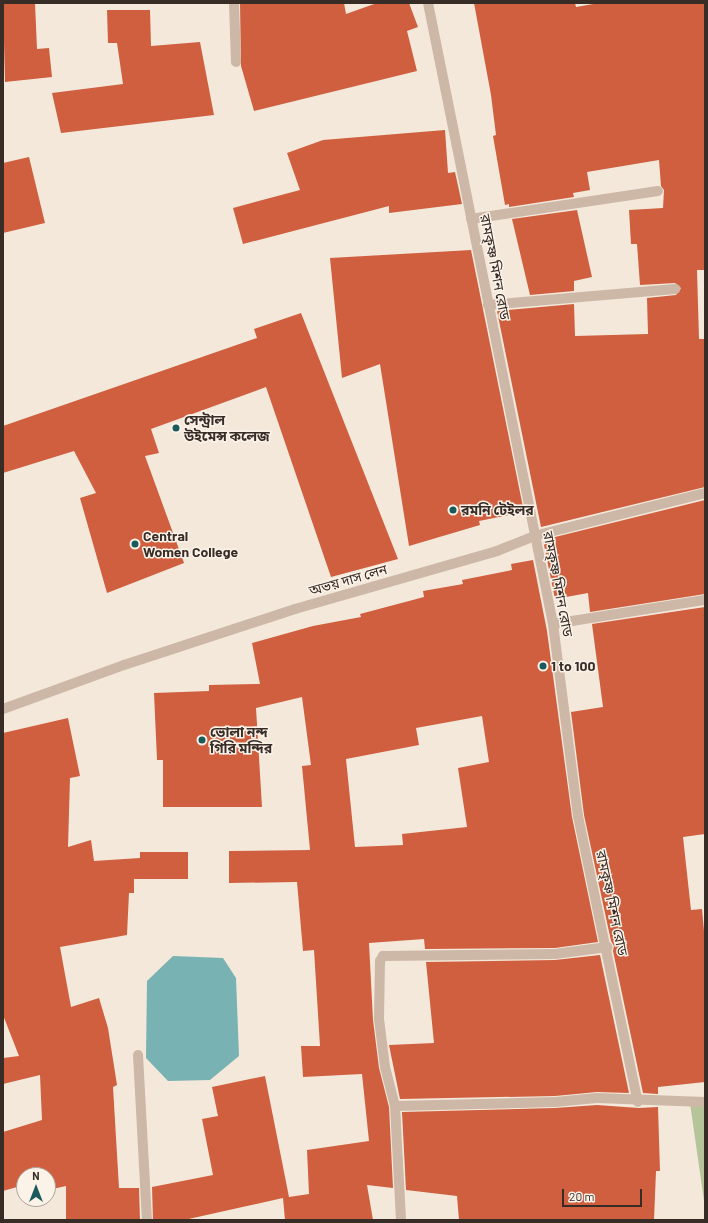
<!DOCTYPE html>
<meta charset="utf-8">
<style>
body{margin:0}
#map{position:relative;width:708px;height:1223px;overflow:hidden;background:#f4e8db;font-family:Barlow,"Noto Sans Bengali",sans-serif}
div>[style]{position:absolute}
.green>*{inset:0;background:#b6c49a}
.water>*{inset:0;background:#78b2b3}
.building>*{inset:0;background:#cf5f3e}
.minor>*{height:10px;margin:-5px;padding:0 5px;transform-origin:5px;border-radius:5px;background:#cdb7a6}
.dots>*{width:11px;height:11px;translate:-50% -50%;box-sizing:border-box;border:2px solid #fbf2e8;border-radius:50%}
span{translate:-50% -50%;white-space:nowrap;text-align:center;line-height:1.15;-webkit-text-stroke:3px #fbf2e8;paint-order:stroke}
.street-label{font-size:14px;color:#382c27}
.poi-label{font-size:14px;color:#382c27;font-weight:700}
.left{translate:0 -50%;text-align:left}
.frame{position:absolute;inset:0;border:4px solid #382c27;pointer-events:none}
.north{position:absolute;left:16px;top:1167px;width:40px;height:40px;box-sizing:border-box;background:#fbf2e8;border:1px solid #ada39b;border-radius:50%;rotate:0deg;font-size:11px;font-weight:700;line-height:16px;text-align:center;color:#382c27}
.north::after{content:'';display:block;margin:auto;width:14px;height:18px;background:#1a5a5d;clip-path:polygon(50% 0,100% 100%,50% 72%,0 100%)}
.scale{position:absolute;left:562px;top:1189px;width:80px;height:18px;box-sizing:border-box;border:2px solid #382c27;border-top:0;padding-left:5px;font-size:12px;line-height:14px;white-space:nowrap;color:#382c27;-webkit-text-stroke:3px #fbf2e8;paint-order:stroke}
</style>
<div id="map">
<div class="green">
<div style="clip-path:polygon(690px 1103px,705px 1104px,705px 1208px)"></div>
</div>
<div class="water">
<div style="clip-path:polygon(173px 956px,223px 958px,236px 978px,239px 1056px,210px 1080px,168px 1081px,146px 1058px,147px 981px)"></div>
</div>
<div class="building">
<div style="clip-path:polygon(3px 3px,35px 3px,37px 49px,49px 48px,52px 77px,5px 82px)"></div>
<div style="clip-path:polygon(240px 3px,344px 3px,346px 14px,377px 3px,409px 3px,418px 27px,407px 31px,417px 71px,254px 111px,241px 66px)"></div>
<div style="clip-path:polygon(474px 3px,575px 3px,576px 7px,599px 3px,705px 3px,705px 270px,697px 270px,699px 339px,705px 339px,705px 487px,541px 527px,497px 311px,574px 304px,575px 336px,648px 334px,647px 298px,676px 295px,681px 288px,675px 283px,640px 285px,637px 244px,631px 244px,629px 210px,663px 208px,664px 190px,661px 186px,659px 160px,587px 172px,590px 190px,573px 193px,574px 197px,509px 207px,509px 204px,505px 205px,493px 136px,496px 135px,491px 95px)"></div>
<div style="clip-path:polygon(107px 10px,150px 10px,151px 46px,200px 42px,214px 115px,61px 133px,52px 93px,123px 84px,117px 43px,108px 43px)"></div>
<div style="clip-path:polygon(445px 130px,448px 173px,455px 172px,462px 204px,389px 213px,389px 206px,243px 244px,233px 208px,300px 190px,287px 153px,323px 140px)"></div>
<div style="clip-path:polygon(29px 157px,45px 223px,3px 233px,3px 163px)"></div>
<div style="clip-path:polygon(577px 210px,592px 277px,574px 281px,574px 291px,530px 295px,512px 219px)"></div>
<div style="clip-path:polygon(471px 250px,524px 512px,479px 521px,480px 525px,409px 546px,380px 364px,342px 378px,330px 258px)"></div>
<div style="clip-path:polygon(301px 313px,398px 559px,331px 577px,266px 387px,151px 429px,159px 453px,145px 456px,184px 563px,107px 593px,80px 498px,96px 493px,74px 451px,3px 473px,3px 426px,257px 338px,254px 329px)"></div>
<div style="clip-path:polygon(705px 500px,705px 594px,590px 612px,588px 593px,555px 599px,543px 540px)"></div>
<div style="clip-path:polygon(evenodd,533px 560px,547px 631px,572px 817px,598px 942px,555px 948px,425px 949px,424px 939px,369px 943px,373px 1020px,379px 1068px,389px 1107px,393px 1188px,367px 1185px,373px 1220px,285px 1220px,283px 1198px,184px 1220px,153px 1220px,152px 1187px,213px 1175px,202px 1119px,218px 1116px,212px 1087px,265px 1076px,289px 1197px,309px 1194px,307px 1150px,369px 1141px,362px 1074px,303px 1077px,301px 1046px,320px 1046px,314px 950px,303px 951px,297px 882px,229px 883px,229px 851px,310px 850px,302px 766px,311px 765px,302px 697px,256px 708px,262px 807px,163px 807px,163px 760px,157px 760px,154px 693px,209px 691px,209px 685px,260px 684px,252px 643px,313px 626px,361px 617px,360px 614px,424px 597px,423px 591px,463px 584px,462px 580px,512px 570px,511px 564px,533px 560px,482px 716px,489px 762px,458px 768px,467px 827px,402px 834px,403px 845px,355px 847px,346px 759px,419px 745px,416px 728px,482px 716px)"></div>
<div style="clip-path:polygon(705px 607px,705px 834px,683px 837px,691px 910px,702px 909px,705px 942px,705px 1082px,658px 1087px,658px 1094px,643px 1093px,613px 951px,614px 946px,611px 941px,584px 815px,571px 712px,603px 707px,592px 624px)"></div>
<div style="clip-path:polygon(68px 718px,80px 776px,70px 778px,68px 847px,91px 840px,94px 861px,140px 858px,140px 852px,188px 852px,188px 879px,134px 879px,134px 893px,129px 893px,127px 935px,60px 947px,71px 1007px,99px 998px,108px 1028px,117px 1085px,113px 1087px,119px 1188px,139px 1188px,140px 1220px,66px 1220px,66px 1186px,48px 1190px,48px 1175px,24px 1175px,24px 1185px,3px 1191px,3px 1132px,42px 1120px,40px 1075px,3px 1084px,3px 1058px,19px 1056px,3px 1015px,3px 733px)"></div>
<div style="clip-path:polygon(600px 955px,629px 1093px,597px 1092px,555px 1096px,400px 1099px,389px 1045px,434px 1043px,426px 962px,555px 960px)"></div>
<div style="clip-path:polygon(597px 1105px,639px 1108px,658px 1107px,660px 1171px,656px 1171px,654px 1220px,459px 1220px,457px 1196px,406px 1190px,402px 1112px,555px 1108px)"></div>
</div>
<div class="minor">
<div style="left:234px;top:3px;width:59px;rotate:88.1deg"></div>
<div style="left:428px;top:3px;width:633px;rotate:78.62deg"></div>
<div style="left:553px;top:624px;width:194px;rotate:82.6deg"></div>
<div style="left:578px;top:816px;width:292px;rotate:78.2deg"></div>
<div style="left:471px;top:219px;width:189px;rotate:-8.5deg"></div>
<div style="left:488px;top:305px;width:188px;rotate:-4.9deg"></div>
<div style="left:553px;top:624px;width:154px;rotate:-9deg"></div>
<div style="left:3px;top:709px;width:129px;rotate:-20deg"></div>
<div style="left:124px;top:665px;width:180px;rotate:-18.1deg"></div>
<div style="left:295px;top:609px;width:210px;rotate:-16deg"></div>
<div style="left:497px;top:551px;width:40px;rotate:-22deg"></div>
<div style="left:534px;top:536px;width:176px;rotate:-14.1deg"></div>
<div style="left:138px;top:1055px;width:165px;rotate:86.9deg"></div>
<div style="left:395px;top:1106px;width:40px;rotate:-104.4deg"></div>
<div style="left:385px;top:1067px;width:48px;rotate:-97.1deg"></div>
<div style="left:379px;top:1019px;width:58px;rotate:-89deg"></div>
<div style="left:380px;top:961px;width:6px;rotate:-59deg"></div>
<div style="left:383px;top:956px;width:172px;rotate:-0.7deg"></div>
<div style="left:555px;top:954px;width:53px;rotate:-7.5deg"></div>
<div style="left:401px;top:1220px;width:114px;rotate:-93deg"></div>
<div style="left:395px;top:1106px;width:160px;rotate:-1.4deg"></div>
<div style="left:555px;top:1102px;width:42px;rotate:-5.4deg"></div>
<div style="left:597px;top:1098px;width:108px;rotate:2.1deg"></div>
</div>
<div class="dots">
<div style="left:176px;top:428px;background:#1a5a5d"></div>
<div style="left:453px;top:510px;background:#1a5a5d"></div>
<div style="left:135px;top:544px;background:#1a5a5d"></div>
<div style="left:543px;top:666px;background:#1a5a5d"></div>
<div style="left:202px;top:740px;background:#1a5a5d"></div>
</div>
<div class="street-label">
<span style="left:495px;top:267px;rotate:79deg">রামকৃষ্ণ মিশন রোড</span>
<span style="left:348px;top:580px;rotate:-16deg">অভয় দাস লেন</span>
<span style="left:558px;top:584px;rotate:79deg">রামকৃষ্ণ মিশন রোড</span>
<span style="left:612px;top:903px;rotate:78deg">রামকৃষ্ণ মিশন রোড</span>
</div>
<div class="poi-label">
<span class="left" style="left:184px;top:428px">সেন্ট্রাল<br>উইমেন্স কলেজ</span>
<span class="left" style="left:461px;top:510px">রমনি টেইলর</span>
<span class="left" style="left:143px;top:544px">Central<br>Women College</span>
<span class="left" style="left:551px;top:666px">1 to 100</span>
<span class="left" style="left:210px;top:740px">ভোলা নন্দ<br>গিরি মন্দির</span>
</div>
<div class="frame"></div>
<div class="north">N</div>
<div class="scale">20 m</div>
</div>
